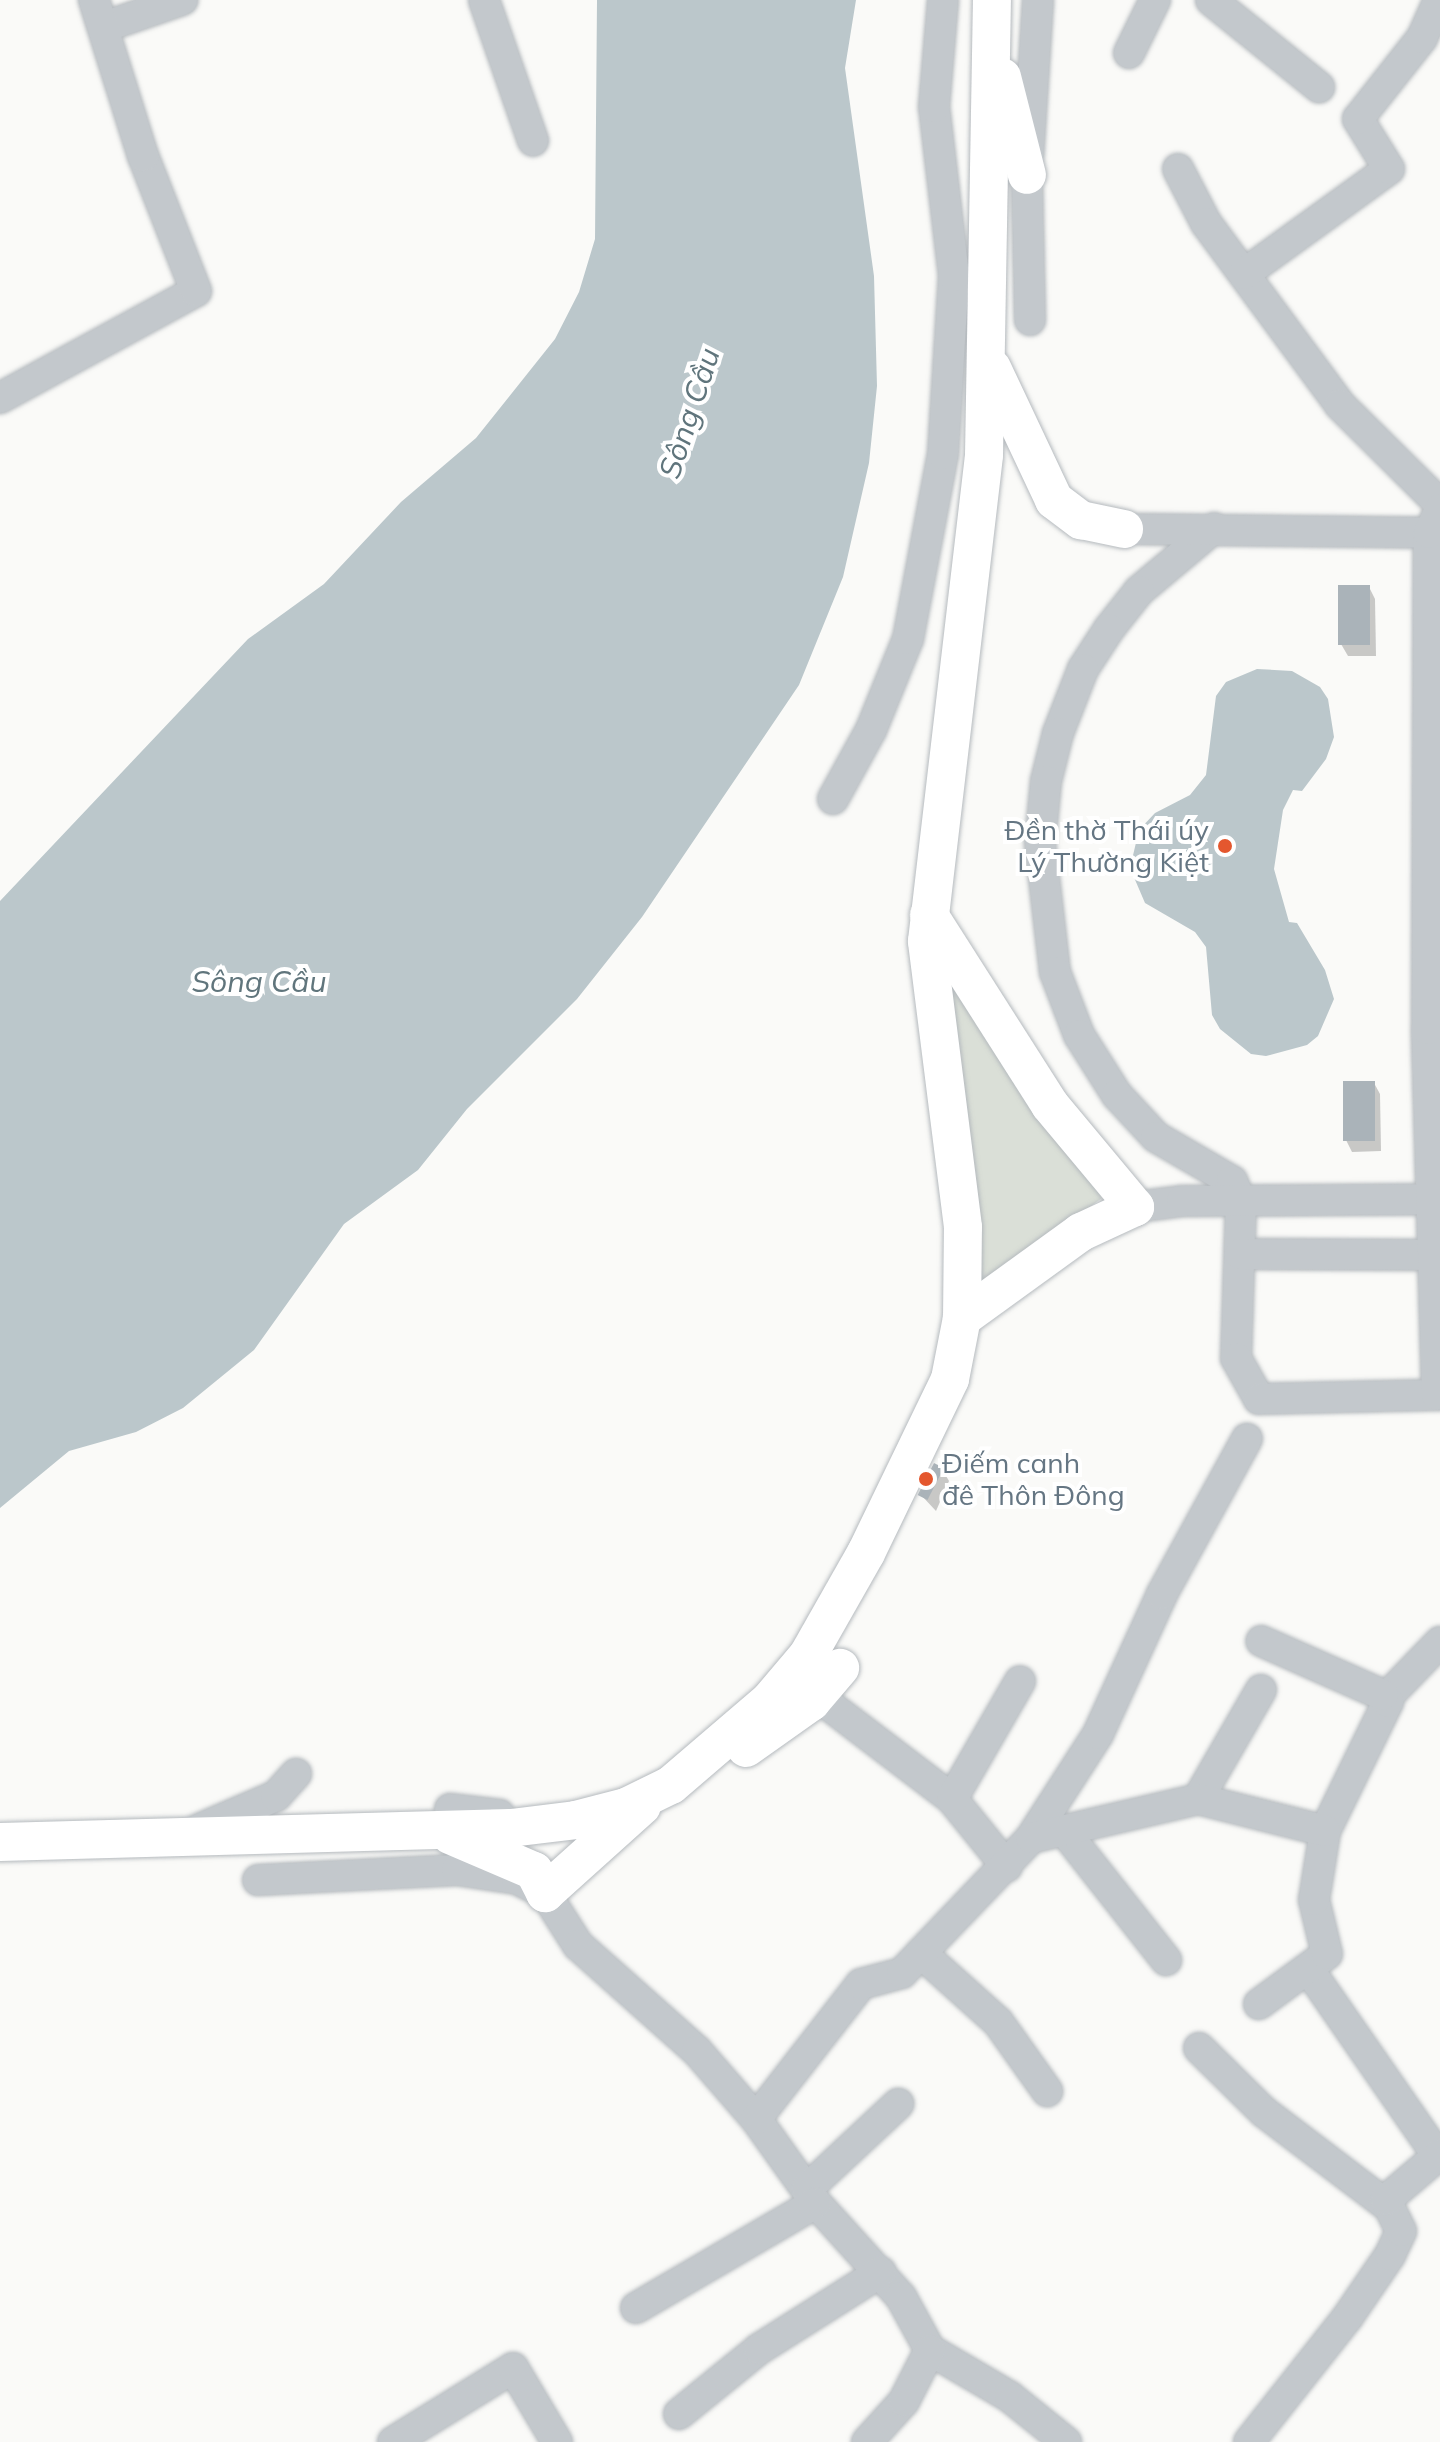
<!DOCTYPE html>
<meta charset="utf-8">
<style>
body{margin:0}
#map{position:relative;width:1440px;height:2442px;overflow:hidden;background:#fafaf8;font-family:Mulish,sans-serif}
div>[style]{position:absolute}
.green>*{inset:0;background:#dadfd7}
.water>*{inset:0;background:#bbc7cb}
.shadow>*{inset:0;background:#0003}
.building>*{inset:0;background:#aab3b9;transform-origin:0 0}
.roads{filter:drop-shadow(0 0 2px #b5babe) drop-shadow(0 0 2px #b5babe)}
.minor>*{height:30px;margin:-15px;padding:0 15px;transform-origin:15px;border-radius:15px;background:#c3c8cc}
.major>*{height:38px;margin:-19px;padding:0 19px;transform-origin:19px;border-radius:19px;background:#fff}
.dots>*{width:22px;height:22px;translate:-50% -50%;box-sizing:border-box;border:4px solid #fff;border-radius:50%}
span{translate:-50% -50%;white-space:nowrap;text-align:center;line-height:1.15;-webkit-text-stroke:8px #fff;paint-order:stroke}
.poi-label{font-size:28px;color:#657683}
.right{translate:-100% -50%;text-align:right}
.left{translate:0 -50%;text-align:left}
.water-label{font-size:30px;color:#60757c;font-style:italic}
</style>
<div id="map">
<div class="green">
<div style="clip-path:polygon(952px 977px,1102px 1198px,987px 1283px,975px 1277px,946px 978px)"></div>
</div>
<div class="water">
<div style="clip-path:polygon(597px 0,856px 0,845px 68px,874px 276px,877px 386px,869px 463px,843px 577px,799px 685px,642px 917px,577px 999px,467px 1109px,418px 1170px,344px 1224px,254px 1350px,183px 1408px,136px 1432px,69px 1451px,0 1508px,0 901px,248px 639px,324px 584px,401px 502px,476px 438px,555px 339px,579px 292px,595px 239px)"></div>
<div style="clip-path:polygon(1257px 669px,1292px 671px,1320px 687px,1328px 699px,1334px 737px,1326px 759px,1302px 791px,1293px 790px,1283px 810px,1274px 869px,1289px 922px,1297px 923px,1325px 970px,1334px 999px,1318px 1036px,1307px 1045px,1266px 1056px,1251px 1054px,1220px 1029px,1212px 1015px,1206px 947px,1195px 932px,1145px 903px,1130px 868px,1139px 830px,1155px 813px,1190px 795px,1206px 775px,1216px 696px,1226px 682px)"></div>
</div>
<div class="shadow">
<div style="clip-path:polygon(1369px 587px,1375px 599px,1376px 656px,1348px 656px,1341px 644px)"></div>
<div style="clip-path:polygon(1374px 1083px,1380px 1094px,1381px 1151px,1352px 1152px,1346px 1140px)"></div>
<div style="clip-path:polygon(942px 1469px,949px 1481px,936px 1511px,921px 1495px)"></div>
</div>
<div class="building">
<div style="left:1338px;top:585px;width:32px;height:60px"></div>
<div style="left:1343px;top:1081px;width:32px;height:60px"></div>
<div style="left:934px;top:1463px;width:11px;height:36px;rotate:27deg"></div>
</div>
<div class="roads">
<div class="minor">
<div style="left:484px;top:0;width:149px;rotate:70.8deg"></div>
<div style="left:1211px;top:0;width:139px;rotate:38.9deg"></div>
<div style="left:104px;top:27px;width:83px;rotate:-19.1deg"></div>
<div style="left:1129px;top:53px;width:59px;rotate:-63.9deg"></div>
<div style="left:1178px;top:169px;width:61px;rotate:62.6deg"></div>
<div style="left:1206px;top:223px;width:226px;rotate:53.6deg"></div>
<div style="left:1340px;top:405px;width:141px;rotate:44.7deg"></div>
<div style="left:1244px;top:274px;width:179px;rotate:-35.9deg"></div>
<div style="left:1389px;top:169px;width:59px;rotate:-121.8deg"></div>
<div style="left:1358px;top:119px;width:103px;rotate:-51.7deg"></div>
<div style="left:1422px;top:38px;width:42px;rotate:-65.9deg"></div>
<div style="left:1030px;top:320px;width:145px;rotate:-91.2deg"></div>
<div style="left:1027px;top:175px;width:175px;rotate:-86.4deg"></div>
<div style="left:0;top:398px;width:223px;rotate:-28.6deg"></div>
<div style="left:196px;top:291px;width:145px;rotate:-111.4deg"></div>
<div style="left:143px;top:156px;width:164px;rotate:-107.4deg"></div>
<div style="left:1214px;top:528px;width:98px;rotate:140deg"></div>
<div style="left:1139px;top:591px;width:48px;rotate:128.3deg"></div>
<div style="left:1109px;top:629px;width:48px;rotate:123deg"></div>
<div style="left:1083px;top:669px;width:69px;rotate:111.3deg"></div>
<div style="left:1058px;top:733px;width:49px;rotate:104deg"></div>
<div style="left:1046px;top:781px;width:62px;rotate:95.5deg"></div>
<div style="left:1040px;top:843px;width:130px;rotate:83.4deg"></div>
<div style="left:1055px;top:972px;width:67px;rotate:69.1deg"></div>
<div style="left:1079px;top:1035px;width:71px;rotate:57.7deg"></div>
<div style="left:1117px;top:1095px;width:57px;rotate:47.1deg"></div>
<div style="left:1156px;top:1137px;width:88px;rotate:30.1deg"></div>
<div style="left:1232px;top:1181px;width:22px;rotate:66deg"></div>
<div style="left:1241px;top:1201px;width:157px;rotate:91.8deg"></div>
<div style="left:1236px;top:1358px;width:47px;rotate:60.7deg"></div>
<div style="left:1259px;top:1399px;width:181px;rotate:-1.3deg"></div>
<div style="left:1124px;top:529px;width:316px;rotate:0.7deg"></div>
<div style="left:833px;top:799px;width:79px;rotate:-61.2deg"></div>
<div style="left:871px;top:730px;width:98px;rotate:-67.9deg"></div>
<div style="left:908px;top:639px;width:188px;rotate:-79.3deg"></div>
<div style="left:943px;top:454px;width:178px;rotate:-86.5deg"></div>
<div style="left:954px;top:276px;width:170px;rotate:-96.7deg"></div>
<div style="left:934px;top:107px;width:107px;rotate:-85.2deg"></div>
<div style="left:1135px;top:1207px;width:47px;rotate:-7.3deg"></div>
<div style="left:1182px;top:1201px;width:258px;rotate:-0.4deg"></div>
<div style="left:1240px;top:1254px;width:200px;rotate:0.3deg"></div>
<div style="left:1437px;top:1395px;width:366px;rotate:-91.6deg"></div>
<div style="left:1427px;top:1029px;width:496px;rotate:-89.8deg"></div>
<div style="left:1429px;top:533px;width:26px;rotate:-65deg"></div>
<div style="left:817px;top:1696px;width:170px;rotate:37.3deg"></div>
<div style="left:952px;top:1799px;width:87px;rotate:51deg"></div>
<div style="left:1386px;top:1698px;width:78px;rotate:-46deg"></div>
<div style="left:952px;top:1799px;width:136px;rotate:-60deg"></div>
<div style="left:1198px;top:1799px;width:126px;rotate:-60deg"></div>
<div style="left:450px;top:1809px;width:50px;rotate:6.8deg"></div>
<div style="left:190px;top:1833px;width:94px;rotate:-23.3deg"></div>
<div style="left:276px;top:1796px;width:30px;rotate:-48deg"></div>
<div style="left:1066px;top:1833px;width:162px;rotate:51.8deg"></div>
<div style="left:1031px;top:1838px;width:124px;rotate:-57.2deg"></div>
<div style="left:1098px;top:1734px;width:154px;rotate:-65.4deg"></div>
<div style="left:1162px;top:1594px;width:177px;rotate:-61.3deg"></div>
<div style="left:258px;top:1880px;width:199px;rotate:-2.9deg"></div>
<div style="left:457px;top:1870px;width:61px;rotate:8.5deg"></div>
<div style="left:517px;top:1879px;width:31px;rotate:27deg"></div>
<div style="left:545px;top:1893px;width:62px;rotate:57.6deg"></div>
<div style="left:578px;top:1945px;width:159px;rotate:41.7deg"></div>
<div style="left:697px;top:2051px;width:90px;rotate:49.1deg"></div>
<div style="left:756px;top:2119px;width:103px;rotate:54.5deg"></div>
<div style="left:816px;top:2203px;width:127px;rotate:47.9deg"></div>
<div style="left:901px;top:2297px;width:60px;rotate:61.3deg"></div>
<div style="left:930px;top:2350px;width:93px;rotate:30.4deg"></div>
<div style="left:1010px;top:2397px;width:72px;rotate:38.8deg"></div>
<div style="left:921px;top:1953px;width:103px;rotate:41.9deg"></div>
<div style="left:998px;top:2022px;width:85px;rotate:54.6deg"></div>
<div style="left:1309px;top:1970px;width:226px;rotate:55.3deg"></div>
<div style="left:1259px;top:2004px;width:84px;rotate:-36.3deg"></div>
<div style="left:1327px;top:1954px;width:56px;rotate:-103.5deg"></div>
<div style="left:1314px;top:1900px;width:70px;rotate:-80.9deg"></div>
<div style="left:1325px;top:1831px;width:144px;rotate:-64deg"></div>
<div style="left:1388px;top:1702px;width:9px;rotate:-126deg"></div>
<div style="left:1383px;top:1695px;width:133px;rotate:-156.1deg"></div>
<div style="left:1199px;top:2048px;width:91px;rotate:44.6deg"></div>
<div style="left:1264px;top:2112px;width:152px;rotate:37.2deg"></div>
<div style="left:756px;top:2119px;width:171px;rotate:-52.1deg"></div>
<div style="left:861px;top:1984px;width:42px;rotate:-15deg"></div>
<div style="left:902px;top:1973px;width:187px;rotate:-46.3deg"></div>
<div style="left:1031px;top:1838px;width:171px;rotate:-13.1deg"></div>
<div style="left:1198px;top:1799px;width:131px;rotate:14.1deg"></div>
<div style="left:807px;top:2189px;width:125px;rotate:-43deg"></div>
<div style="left:636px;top:2308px;width:208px;rotate:-30.3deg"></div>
<div style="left:679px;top:2414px;width:103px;rotate:-39.1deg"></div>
<div style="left:759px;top:2349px;width:144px;rotate:-32.3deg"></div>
<div style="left:393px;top:2442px;width:141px;rotate:-31.7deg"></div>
<div style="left:513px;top:2368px;width:86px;rotate:59.3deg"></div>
<div style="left:867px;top:2442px;width:55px;rotate:-47.9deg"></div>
<div style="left:904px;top:2401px;width:57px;rotate:-63deg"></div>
<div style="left:1249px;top:2442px;width:158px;rotate:-51.7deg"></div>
<div style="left:1347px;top:2318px;width:76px;rotate:-55.7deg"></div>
<div style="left:1390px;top:2255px;width:26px;rotate:-65deg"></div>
<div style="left:1401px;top:2231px;width:34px;rotate:-116deg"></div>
<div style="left:1386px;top:2200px;width:71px;rotate:-40.4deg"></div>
</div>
<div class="major">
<div style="left:1002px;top:77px;width:101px;rotate:75.7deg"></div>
<div style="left:992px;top:368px;width:146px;rotate:64.8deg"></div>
<div style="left:1054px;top:500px;width:34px;rotate:37deg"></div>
<div style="left:1081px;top:520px;width:44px;rotate:11.8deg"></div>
<div style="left:929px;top:915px;width:225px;rotate:57.5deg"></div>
<div style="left:1050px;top:1105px;width:133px;rotate:50.2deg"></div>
<div style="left:1135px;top:1207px;width:60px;rotate:155.2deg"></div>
<div style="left:1081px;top:1232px;width:147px;rotate:144.1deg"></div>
<div style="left:746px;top:1748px;width:80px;rotate:-35.3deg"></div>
<div style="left:811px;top:1702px;width:45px;rotate:-49.5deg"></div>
<div style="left:450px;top:1835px;width:91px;rotate:23.2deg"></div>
<div style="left:534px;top:1871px;width:25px;rotate:63deg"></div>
<div style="left:545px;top:1893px;width:130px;rotate:-41.9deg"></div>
<div style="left:0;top:1842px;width:511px;rotate:-1.57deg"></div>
<div style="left:511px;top:1828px;width:65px;rotate:-7deg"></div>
<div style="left:576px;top:1820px;width:52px;rotate:-14.6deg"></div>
<div style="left:626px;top:1807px;width:50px;rotate:-26.1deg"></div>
<div style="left:671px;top:1785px;width:130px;rotate:-40.6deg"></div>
<div style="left:770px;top:1700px;width:59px;rotate:-49.8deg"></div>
<div style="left:808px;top:1655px;width:117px;rotate:-60.4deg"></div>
<div style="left:866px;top:1553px;width:193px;rotate:-64.2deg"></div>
<div style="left:950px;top:1379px;width:62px;rotate:-78.9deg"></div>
<div style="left:962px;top:1318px;width:91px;rotate:-89.4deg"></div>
<div style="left:963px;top:1227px;width:288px;rotate:-97.2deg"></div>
<div style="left:927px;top:941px;width:489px;rotate:-83.3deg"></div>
<div style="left:984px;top:455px;width:455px;rotate:-89deg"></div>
</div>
</div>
<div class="dots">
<div style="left:1225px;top:846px;background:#e4572e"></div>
<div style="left:926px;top:1479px;background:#e4572e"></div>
</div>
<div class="poi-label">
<span class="right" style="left:1209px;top:846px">Đền thờ Thái úy<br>Lý Thường Kiệt</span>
<span class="left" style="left:942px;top:1479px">Điếm canh<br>đê Thôn Đông</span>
</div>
<div class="water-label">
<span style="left:689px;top:413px;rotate:-72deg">Sông Cầu</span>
<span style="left:259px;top:981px">Sông Cầu</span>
</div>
</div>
